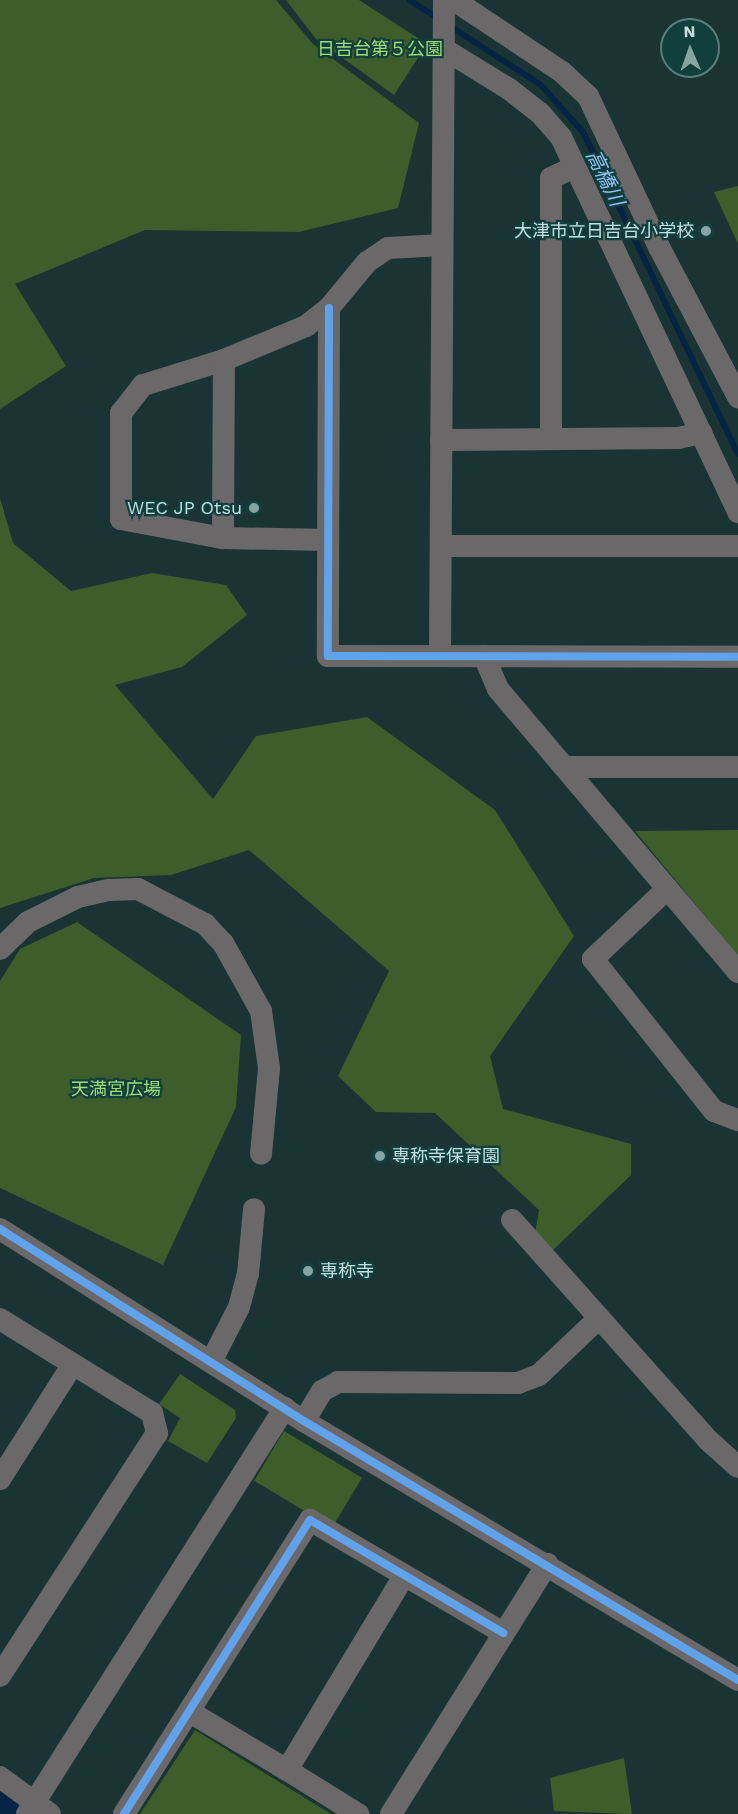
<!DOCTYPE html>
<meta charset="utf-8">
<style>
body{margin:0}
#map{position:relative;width:738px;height:1814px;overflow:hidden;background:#1a3434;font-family:"Work Sans","Noto Sans JP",sans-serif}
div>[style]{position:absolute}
.green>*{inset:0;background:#3d5d2a;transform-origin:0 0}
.stream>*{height:6px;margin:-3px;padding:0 3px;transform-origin:3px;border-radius:3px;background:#032442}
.river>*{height:36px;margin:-18px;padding:0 18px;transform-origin:18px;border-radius:18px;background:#032442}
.minor>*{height:22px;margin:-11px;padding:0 11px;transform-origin:11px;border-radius:11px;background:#6b6869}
.cycleway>*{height:8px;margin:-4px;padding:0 4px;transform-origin:4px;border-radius:4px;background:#60a3ed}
.dots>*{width:16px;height:16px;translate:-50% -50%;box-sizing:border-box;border:3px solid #103f3e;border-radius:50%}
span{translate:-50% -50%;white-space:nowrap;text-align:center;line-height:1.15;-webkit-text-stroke:4.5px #103f3e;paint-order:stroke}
.park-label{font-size:18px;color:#a0dc6f}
.poi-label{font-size:18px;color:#c3e0de}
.right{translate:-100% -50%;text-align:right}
.left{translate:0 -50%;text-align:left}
.water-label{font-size:20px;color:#94c3f9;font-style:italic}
.north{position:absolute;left:660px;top:18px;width:60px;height:60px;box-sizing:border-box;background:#103f3e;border:2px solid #587f7e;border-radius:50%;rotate:358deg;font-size:16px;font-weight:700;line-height:24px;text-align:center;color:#c3e0de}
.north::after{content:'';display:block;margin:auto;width:21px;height:27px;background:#88a4a2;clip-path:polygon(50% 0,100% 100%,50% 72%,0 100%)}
</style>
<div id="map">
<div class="green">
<div style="clip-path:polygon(0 0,276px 0,313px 44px,419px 123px,398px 208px,299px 232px,145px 230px,15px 284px,66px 366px,0 409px)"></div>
<div style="clip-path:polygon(286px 0,359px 0,427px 44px,394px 95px,316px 39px)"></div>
<div style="clip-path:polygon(738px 186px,738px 244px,714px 192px)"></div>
<div style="clip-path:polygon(0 498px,13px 543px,71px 591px,152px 573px,226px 585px,247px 615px,182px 667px,115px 685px,213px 799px,256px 736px,367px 717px,495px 810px,574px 936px,490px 1056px,503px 1109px,631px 1144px,631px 1175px,552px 1251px,534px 1239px,539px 1210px,435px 1113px,376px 1112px,338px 1076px,389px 971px,249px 850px,171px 875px,94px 878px,0 908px)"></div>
<div style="clip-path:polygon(738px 830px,738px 956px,635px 831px)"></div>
<div style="clip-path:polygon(77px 922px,241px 1035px,236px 1107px,163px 1265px,0 1188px,0 981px,20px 949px)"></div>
<div style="clip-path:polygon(180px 1374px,235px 1410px,236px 1418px,207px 1463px,168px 1441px,180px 1418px,159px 1404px)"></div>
<div style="left:284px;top:1431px;width:91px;height:58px;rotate:31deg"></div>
<div style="clip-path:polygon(195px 1730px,331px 1814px,140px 1814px)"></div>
<div style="clip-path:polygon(624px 1758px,632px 1814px,554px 1811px,550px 1778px)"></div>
</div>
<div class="stream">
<div style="left:409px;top:0;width:36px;rotate:32deg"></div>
<div style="left:450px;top:26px;width:108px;rotate:33deg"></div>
<div style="left:541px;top:85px;width:63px;rotate:48.2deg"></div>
<div style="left:583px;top:132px;width:357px;rotate:64.3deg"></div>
</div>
<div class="river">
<div style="left:0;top:1810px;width:6px;rotate:39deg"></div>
</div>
<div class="minor">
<div style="left:454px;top:0;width:130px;rotate:33.7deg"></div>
<div style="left:562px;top:72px;width:35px;rotate:43deg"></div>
<div style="left:588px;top:96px;width:167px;rotate:64.8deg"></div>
<div style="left:659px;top:247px;width:170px;rotate:62.2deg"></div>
<div style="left:444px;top:49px;width:76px;rotate:31.6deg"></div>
<div style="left:509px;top:89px;width:39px;rotate:38deg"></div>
<div style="left:540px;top:113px;width:32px;rotate:49deg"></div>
<div style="left:561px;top:137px;width:415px;rotate:64.7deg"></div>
<div style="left:329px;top:308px;width:348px;rotate:90.2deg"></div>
<div style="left:328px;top:656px;width:410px;rotate:0.1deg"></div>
<div style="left:224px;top:360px;width:85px;rotate:162.8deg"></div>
<div style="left:143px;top:385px;width:36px;rotate:128deg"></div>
<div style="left:121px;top:413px;width:106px;rotate:90deg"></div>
<div style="left:121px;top:519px;width:104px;rotate:10.6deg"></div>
<div style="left:223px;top:538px;width:105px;rotate:1.1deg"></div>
<div style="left:551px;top:438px;width:260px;rotate:-90deg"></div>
<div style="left:551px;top:178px;width:23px;rotate:-25deg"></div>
<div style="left:441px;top:440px;width:237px;rotate:-0.5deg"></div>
<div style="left:678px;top:438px;width:24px;rotate:-12deg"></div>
<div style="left:223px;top:538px;width:178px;rotate:-89.7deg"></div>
<div style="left:224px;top:360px;width:89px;rotate:-22.5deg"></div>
<div style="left:306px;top:326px;width:29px;rotate:-38deg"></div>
<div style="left:329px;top:308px;width:60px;rotate:-50.4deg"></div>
<div style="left:367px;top:262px;width:25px;rotate:-34deg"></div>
<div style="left:388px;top:248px;width:54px;rotate:-3.2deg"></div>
<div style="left:441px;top:546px;width:297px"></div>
<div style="left:440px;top:656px;width:656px;rotate:-89.65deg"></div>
<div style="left:484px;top:656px;width:36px;rotate:67deg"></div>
<div style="left:498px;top:689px;width:371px;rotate:49.7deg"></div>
<div style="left:564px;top:767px;width:174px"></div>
<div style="left:667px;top:889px;width:102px;rotate:136.6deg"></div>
<div style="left:593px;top:959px;width:194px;rotate:51.5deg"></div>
<div style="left:714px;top:1111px;width:26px;rotate:21deg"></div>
<div style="left:0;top:949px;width:39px;rotate:-44deg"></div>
<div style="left:28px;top:922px;width:56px;rotate:-26.6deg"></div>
<div style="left:78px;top:897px;width:32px;rotate:-13deg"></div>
<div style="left:109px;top:890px;width:29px;rotate:-2deg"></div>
<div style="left:138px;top:889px;width:76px;rotate:27.6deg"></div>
<div style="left:205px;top:924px;width:26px;rotate:47deg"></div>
<div style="left:223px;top:943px;width:78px;rotate:60.8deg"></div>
<div style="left:261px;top:1011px;width:58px;rotate:82deg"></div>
<div style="left:269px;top:1068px;width:86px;rotate:95.3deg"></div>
<div style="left:512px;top:1220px;width:295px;rotate:48.3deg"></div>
<div style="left:708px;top:1440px;width:40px;rotate:42deg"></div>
<div style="left:0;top:1229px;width:360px;rotate:32.3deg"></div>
<div style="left:304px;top:1421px;width:505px;rotate:30.83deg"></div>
<div style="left:0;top:1319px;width:179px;rotate:31.7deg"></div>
<div style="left:152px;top:1413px;width:21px;rotate:76deg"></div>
<div style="left:157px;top:1433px;width:289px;rotate:122.9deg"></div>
<div style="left:212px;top:1360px;width:59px;rotate:-63deg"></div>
<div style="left:239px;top:1307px;width:34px;rotate:-75deg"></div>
<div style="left:248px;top:1274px;width:65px;rotate:-84.7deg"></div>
<div style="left:304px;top:1421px;width:35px;rotate:-59deg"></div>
<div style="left:322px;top:1391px;width:18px;rotate:-29deg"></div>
<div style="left:338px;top:1382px;width:180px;rotate:0.3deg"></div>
<div style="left:518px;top:1383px;width:22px;rotate:-21deg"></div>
<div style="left:539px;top:1375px;width:83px;rotate:-43.5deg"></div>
<div style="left:0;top:1479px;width:136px;rotate:-57.6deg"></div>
<div style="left:190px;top:1712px;width:113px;rotate:30.9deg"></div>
<div style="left:287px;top:1770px;width:227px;rotate:-58.9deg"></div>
<div style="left:287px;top:1770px;width:84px;rotate:31.8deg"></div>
<div style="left:0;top:1777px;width:62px;rotate:36.5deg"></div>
<div style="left:27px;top:1814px;width:481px;rotate:-57.6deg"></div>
<div style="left:124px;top:1814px;width:348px;rotate:-57.7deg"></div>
<div style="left:310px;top:1520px;width:224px;rotate:30.3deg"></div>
<div style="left:391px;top:1814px;width:295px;rotate:-58deg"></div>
</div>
<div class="cycleway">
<div style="left:329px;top:308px;width:348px;rotate:90.2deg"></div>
<div style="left:328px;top:656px;width:410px;rotate:0.1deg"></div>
<div style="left:0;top:1229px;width:360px;rotate:32.3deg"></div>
<div style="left:304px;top:1421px;width:505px;rotate:30.83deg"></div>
<div style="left:124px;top:1814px;width:348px;rotate:-57.7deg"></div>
<div style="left:310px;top:1520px;width:224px;rotate:30.3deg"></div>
</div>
<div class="dots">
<div style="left:706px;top:231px;background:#88a4a2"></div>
<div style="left:254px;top:508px;background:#88a4a2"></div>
<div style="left:380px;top:1156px;background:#88a4a2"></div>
<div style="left:308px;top:1271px;background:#88a4a2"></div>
</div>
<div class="park-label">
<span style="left:380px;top:49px">日吉台第５公園</span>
<span style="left:116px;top:1089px">天満宮広場</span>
</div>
<div class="poi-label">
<span class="right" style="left:694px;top:231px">大津市立日吉台小学校</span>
<span class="right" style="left:242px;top:508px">WEC JP Otsu</span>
<span class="left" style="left:392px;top:1156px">専称寺保育園</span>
<span class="left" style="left:320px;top:1271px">専称寺</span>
</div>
<div class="water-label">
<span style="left:605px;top:178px;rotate:64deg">高橋川</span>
</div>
<div class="north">N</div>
</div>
